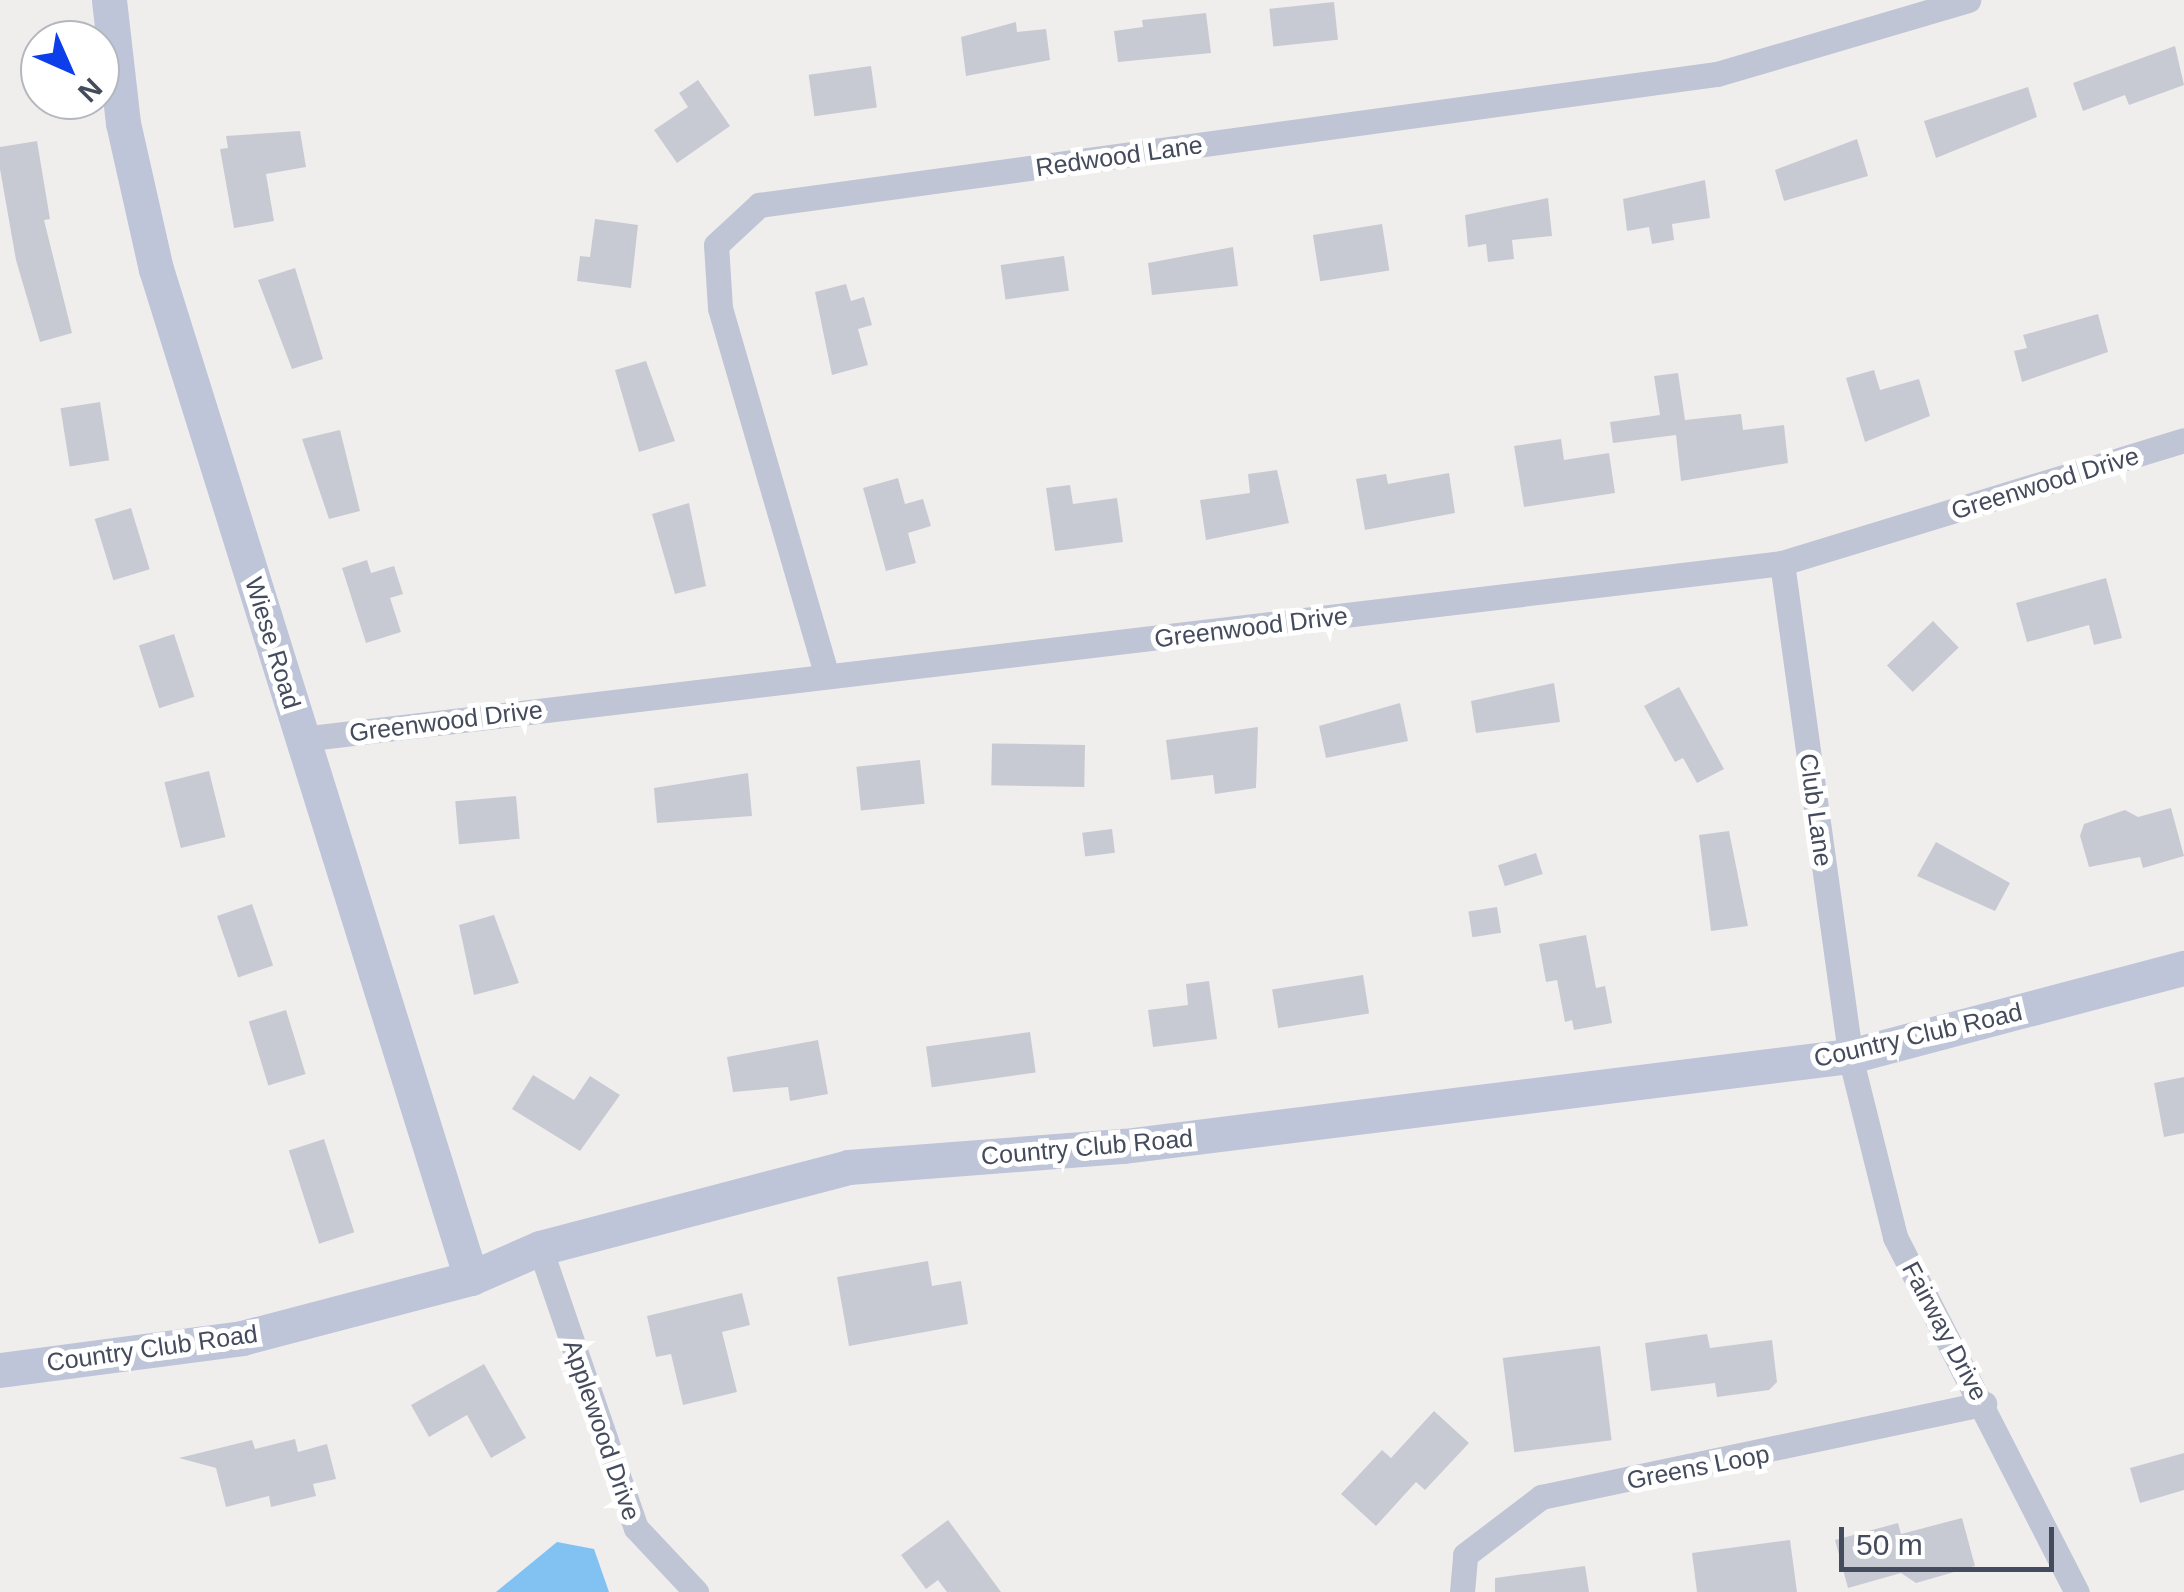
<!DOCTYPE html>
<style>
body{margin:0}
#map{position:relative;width:2184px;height:1592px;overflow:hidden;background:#f0eded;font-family:Arial,sans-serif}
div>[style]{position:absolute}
.water>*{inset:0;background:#81c2f2}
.building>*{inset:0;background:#c8cad3;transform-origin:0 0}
.street>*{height:25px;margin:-12.5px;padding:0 12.5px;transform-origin:12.5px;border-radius:12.5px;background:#bfc5d4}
.secondary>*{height:35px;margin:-17.5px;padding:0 17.5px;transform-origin:17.5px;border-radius:17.5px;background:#bec5d8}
span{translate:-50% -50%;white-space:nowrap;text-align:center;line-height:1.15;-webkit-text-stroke:10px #fff;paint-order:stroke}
.street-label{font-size:25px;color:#444b5c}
.north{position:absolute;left:20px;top:20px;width:100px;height:100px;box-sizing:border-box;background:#fff;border:2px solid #b4b7be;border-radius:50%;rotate:135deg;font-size:28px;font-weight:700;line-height:40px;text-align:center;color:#444b5c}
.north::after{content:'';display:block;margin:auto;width:35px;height:45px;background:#0c3eea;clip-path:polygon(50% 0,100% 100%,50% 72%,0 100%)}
.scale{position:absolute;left:1839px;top:1527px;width:215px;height:45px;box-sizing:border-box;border:5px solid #444b5c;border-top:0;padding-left:12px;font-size:30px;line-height:35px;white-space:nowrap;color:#444b5c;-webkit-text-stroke:8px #fff;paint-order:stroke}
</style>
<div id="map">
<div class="water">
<div style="clip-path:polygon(557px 1542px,594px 1549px,609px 1592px,496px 1592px)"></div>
</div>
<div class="building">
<div style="left:1334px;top:2px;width:38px;height:65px;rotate:84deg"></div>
<div style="clip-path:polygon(1206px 13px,1211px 53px,1118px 62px,1114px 31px,1143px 27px,1142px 20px)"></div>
<div style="clip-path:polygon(1016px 22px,1017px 32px,1046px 29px,1050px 60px,966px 76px,961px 37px)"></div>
<div style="clip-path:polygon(2175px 46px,2184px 85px,2129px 105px,2125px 95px,2083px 111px,2073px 83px)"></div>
<div style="left:871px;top:66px;width:42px;height:63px;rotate:82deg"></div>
<div style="clip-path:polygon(698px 80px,730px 126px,677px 163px,654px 130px,688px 107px,679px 93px)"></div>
<div style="clip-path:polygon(2028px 87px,2037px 117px,1936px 158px,1924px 121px)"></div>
<div style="clip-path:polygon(300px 131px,306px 167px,266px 174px,274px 221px,234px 228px,220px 149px,228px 148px,226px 136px)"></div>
<div style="clip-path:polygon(1857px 139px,1868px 176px,1784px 201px,1775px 170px)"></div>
<div style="clip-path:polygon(37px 141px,50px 219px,44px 220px,72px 333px,40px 342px,16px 260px,0 169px,0 147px)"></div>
<div style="clip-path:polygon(1705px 180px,1710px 218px,1672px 224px,1674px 240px,1652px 244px,1649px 227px,1627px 231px,1623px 199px)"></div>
<div style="clip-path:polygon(1548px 198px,1552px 236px,1512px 240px,1514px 259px,1488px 262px,1486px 244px,1468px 247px,1465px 215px)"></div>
<div style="clip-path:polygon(595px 219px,638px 225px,631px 288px,577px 281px,580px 256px,590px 257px)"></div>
<div style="left:1382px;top:224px;width:47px;height:70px;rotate:81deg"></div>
<div style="clip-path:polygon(1233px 247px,1238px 286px,1152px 295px,1148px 263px)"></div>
<div style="left:1064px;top:256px;width:35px;height:64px;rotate:82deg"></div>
<div style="clip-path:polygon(295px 268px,323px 359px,292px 369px,258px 280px)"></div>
<div style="clip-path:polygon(846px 284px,851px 301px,864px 297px,872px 325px,858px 329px,868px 365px,832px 375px,815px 292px)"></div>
<div style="clip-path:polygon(2098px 314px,2108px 352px,2022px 382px,2014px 351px,2027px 348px,2023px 335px)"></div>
<div style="clip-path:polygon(646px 361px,675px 441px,639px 452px,615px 370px)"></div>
<div style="clip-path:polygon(1874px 370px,1880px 390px,1919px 379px,1930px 416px,1865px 442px,1846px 378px)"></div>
<div style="clip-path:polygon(1678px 373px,1685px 420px,1741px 414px,1743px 430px,1784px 425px,1788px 463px,1681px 481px,1676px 435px,1613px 443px,1610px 422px,1660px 415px,1654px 376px)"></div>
<div style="left:100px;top:402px;width:59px;height:40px;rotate:81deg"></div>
<div style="clip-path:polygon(340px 430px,360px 511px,329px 519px,302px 439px)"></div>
<div style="clip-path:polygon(1561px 439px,1564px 460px,1609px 453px,1615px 493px,1524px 507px,1514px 446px)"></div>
<div style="clip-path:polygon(1277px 470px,1289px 523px,1206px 540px,1200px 500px,1250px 493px,1248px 474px)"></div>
<div style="clip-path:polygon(1449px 473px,1455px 513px,1365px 530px,1356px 479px,1386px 474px,1388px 484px)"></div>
<div style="clip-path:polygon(898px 478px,905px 504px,923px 499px,931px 526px,908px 533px,916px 563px,886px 571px,863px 488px)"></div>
<div style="clip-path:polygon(1070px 485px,1073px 504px,1117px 498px,1123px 542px,1055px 551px,1046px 488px)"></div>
<div style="clip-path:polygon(689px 503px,706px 586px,675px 594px,652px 514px)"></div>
<div style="left:131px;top:508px;width:64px;height:38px;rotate:73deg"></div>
<div style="clip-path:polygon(367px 560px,371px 573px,394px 566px,403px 594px,390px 598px,401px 632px,366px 643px,342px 568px)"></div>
<div style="clip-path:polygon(2106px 578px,2122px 638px,2094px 645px,2089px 625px,2027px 642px,2016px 603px)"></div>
<div style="left:1933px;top:621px;width:37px;height:64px;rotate:46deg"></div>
<div style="left:174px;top:634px;width:66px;height:37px;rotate:72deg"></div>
<div style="clip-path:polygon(1554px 683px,1560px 722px,1476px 733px,1471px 701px)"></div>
<div style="clip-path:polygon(1679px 687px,1724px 769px,1697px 783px,1683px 758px,1675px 762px,1644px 706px)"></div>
<div style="clip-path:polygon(1400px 703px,1408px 741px,1326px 758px,1319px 726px)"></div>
<div style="clip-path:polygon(1258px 727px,1256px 788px,1215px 794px,1213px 775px,1171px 780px,1166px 740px)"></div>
<div style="left:1085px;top:745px;width:42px;height:93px;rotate:91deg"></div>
<div style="left:920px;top:760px;width:44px;height:64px;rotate:84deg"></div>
<div style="left:209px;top:771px;width:68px;height:46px;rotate:76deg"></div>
<div style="clip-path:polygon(748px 773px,752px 816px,657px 823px,654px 788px)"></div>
<div style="left:516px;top:796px;width:43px;height:61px;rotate:85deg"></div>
<div style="clip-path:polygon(2171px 808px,2184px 856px,2143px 868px,2140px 857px,2089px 867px,2080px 836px,2084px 824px,2125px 810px,2138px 817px)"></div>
<div style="left:1112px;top:829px;width:24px;height:30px;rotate:83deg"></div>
<div style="clip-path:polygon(1729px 831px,1748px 926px,1711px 931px,1699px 835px)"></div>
<div style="clip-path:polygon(1936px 842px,2010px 883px,1995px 911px,1917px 876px)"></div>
<div style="left:1536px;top:853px;width:22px;height:40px;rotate:72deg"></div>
<div style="left:252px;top:904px;width:65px;height:37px;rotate:71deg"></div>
<div style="left:1497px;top:907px;width:26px;height:29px;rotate:81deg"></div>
<div style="clip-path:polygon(494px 915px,519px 983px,474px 995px,459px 925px)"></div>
<div style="clip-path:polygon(1586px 935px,1596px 988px,1605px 986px,1612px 1023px,1574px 1030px,1572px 1020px,1565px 1022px,1557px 980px,1546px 982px,1539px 944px)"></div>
<div style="left:1363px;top:975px;width:39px;height:92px;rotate:81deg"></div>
<div style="clip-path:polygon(1209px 981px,1217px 1039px,1153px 1047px,1148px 1010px,1188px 1005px,1186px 984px)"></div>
<div style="left:286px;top:1010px;width:67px;height:39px;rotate:73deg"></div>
<div style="left:1030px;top:1032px;width:41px;height:105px;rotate:82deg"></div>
<div style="clip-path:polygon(818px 1040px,828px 1094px,790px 1101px,788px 1087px,733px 1092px,727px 1057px)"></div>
<div style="clip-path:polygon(533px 1075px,574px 1100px,590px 1076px,620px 1095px,580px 1151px,512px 1109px)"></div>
<div style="clip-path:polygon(2184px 1077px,2184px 1133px,2164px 1137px,2154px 1083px)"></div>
<div style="left:324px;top:1139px;width:98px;height:37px;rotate:72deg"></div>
<div style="clip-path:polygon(928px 1261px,932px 1286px,961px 1281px,968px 1324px,849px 1346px,837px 1277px)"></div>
<div style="clip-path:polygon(742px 1293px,750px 1325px,722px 1332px,737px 1392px,683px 1405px,671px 1354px,656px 1357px,647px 1316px)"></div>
<div style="clip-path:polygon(1707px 1334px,1710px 1348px,1772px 1340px,1777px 1382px,1769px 1390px,1717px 1397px,1715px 1383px,1651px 1391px,1645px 1343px)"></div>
<div style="left:1600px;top:1346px;width:95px;height:98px;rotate:83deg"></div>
<div style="clip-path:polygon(484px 1364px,526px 1438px,491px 1458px,467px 1415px,429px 1437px,411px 1405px)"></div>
<div style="clip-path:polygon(1434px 1411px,1469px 1443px,1425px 1490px,1416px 1482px,1376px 1526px,1341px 1494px,1382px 1450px,1391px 1458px)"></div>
<div style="clip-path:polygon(295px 1439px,298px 1452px,327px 1444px,336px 1479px,313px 1484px,316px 1496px,271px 1507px,269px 1496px,226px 1507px,216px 1468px,179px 1458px,252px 1440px,255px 1449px)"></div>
<div style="clip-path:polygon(2184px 1453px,2184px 1490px,2140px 1503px,2130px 1468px)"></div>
<div style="clip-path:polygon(1962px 1518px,1975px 1566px,1916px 1583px,1901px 1573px,1848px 1588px,1835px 1540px,1898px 1523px,1901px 1534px)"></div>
<div style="clip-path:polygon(948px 1520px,1001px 1592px,947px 1592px,938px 1580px,926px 1589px,901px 1555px)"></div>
<div style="clip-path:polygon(1790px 1540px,1797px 1592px,1697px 1592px,1692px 1553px)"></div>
<div style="clip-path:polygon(1585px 1566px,1589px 1592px,1495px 1592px,1495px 1578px)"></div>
</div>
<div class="street">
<div style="left:1782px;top:563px;width:498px;rotate:82.1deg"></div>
<div style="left:1850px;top:1056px;width:187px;rotate:76deg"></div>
<div style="left:1895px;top:1237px;width:399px;rotate:62.9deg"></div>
<div style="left:826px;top:673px;width:380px;rotate:-106.2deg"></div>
<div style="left:720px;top:308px;width:63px;rotate:-93.6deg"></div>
<div style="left:716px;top:245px;width:59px;rotate:-42.9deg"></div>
<div style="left:759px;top:205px;width:967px;rotate:-7.79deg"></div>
<div style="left:1717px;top:74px;width:262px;rotate:-16.4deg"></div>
<div style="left:302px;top:739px;width:1490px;rotate:-6.78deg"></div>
<div style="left:1782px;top:563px;width:420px;rotate:-17deg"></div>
<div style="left:540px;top:1248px;width:296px;rotate:71.1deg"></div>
<div style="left:636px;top:1528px;width:88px;rotate:46.8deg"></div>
<div style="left:1462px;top:1592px;width:37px;rotate:-85deg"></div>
<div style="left:1465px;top:1555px;width:96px;rotate:-37.3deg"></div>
<div style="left:1541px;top:1497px;width:453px;rotate:-11.9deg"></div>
</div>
<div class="secondary">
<div style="left:109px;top:0;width:124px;rotate:83.5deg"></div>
<div style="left:123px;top:123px;width:150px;rotate:77.3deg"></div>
<div style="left:156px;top:269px;width:1057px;rotate:72.66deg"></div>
<div style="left:0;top:1370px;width:244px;rotate:-7.5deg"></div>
<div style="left:242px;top:1338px;width:237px;rotate:-14.7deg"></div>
<div style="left:471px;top:1278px;width:75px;rotate:-23.5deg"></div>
<div style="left:540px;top:1248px;width:318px;rotate:-14.7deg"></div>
<div style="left:848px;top:1167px;width:277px;rotate:-4.4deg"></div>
<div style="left:1124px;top:1146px;width:732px;rotate:-7.07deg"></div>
<div style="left:1850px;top:1056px;width:345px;rotate:-14.8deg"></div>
</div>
<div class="street-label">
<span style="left:1119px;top:156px;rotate:-8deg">Redwood Lane</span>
<span style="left:2045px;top:483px;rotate:-17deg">Greenwood Drive</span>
<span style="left:1251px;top:627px;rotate:-7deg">Greenwood Drive</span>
<span style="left:273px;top:643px;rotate:73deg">Wiese Road</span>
<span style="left:446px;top:721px;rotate:-7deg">Greenwood Drive</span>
<span style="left:1816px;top:810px;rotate:82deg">Club Lane</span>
<span style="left:1918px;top:1035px;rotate:-13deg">Country Club Road</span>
<span style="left:1087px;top:1147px;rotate:-5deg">Country Club Road</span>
<span style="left:1945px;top:1331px;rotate:62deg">Fairway Drive</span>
<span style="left:152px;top:1348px;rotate:-8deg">Country Club Road</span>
<span style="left:602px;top:1430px;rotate:71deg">Applewood Drive</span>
<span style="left:1698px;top:1467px;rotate:-11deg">Greens Loop</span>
</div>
<div class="north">N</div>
<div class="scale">50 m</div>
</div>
